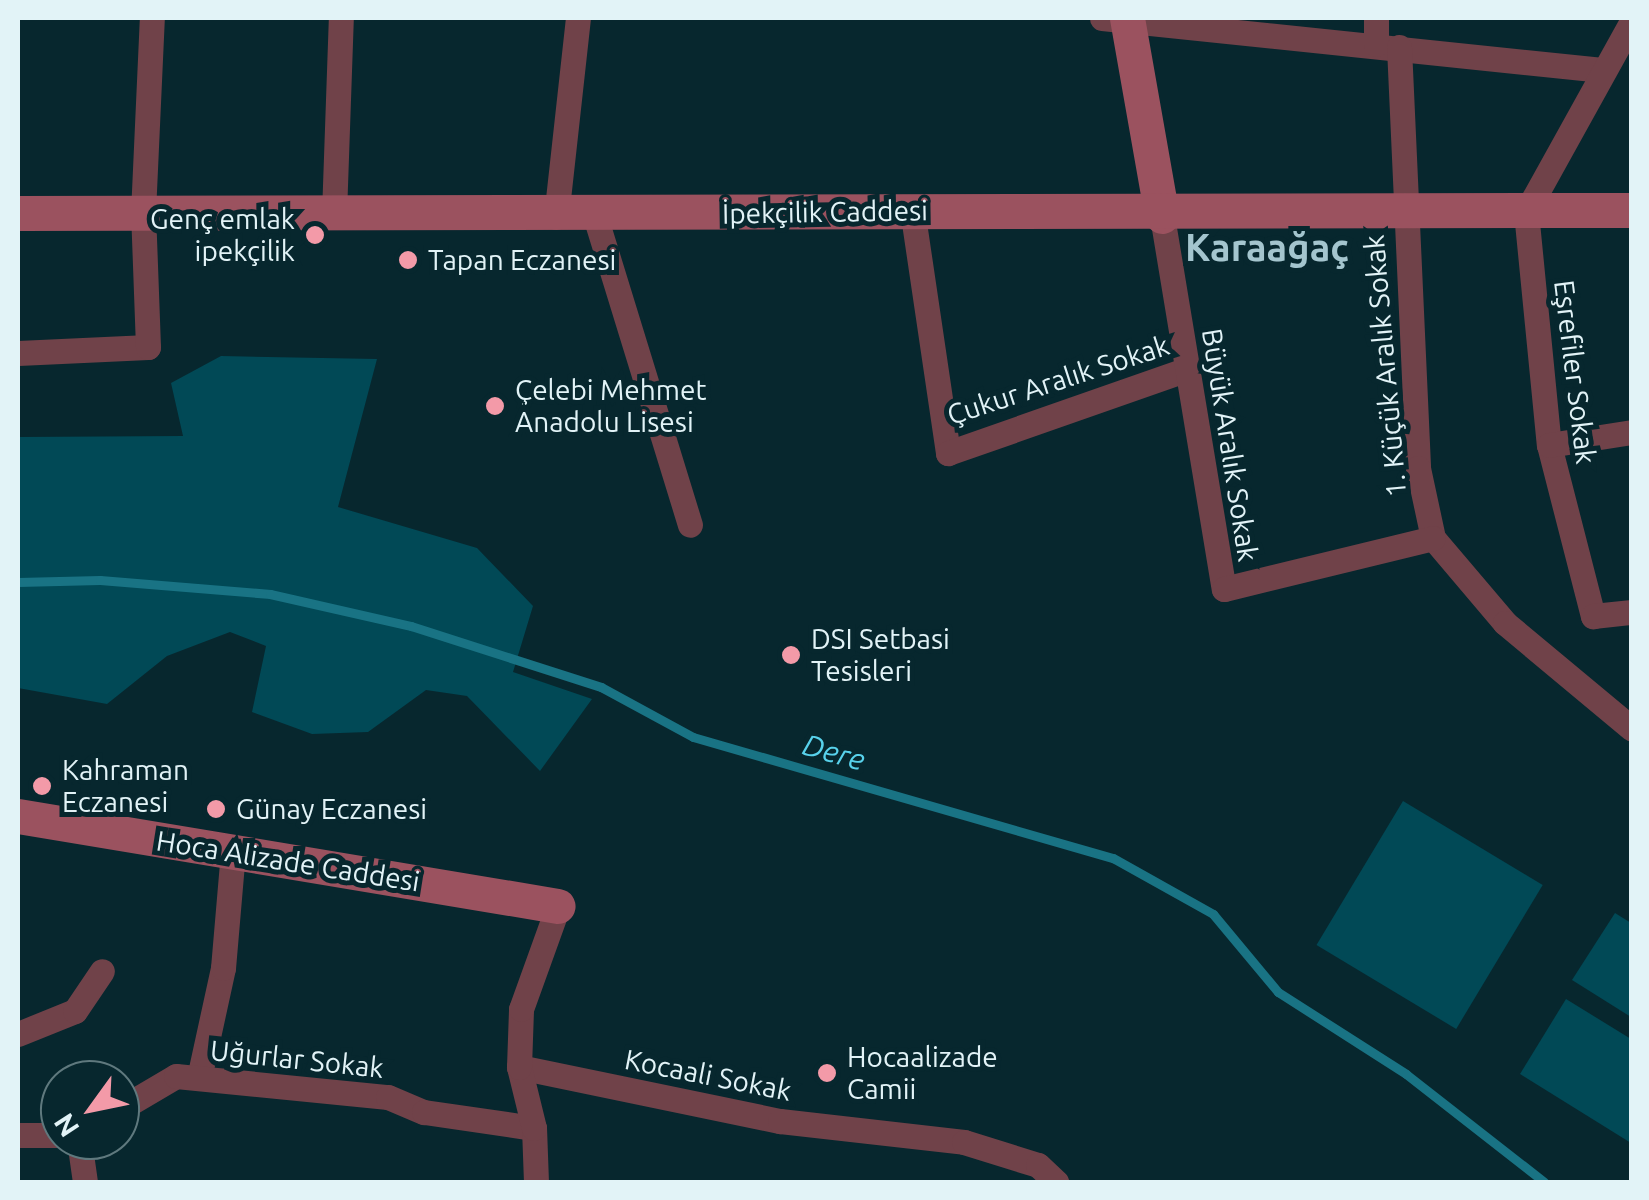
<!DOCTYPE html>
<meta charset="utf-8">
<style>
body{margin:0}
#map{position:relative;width:1649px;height:1200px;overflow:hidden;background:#07272e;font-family:Ubuntu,sans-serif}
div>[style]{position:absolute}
.green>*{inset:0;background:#014956;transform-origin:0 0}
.stream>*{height:9px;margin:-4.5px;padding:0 4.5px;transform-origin:4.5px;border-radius:4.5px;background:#197384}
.minor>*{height:25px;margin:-12.5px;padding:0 12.5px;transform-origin:12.5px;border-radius:12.5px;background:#704249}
.secondary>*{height:35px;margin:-17.5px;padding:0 17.5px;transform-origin:17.5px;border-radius:17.5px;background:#9b525f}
.dots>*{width:28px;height:28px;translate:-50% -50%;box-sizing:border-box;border:5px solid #07272e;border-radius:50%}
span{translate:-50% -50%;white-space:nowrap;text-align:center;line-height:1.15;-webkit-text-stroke:10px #07272e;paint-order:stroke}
.street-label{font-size:28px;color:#e2f3f7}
.poi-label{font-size:28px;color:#e2f3f7}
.right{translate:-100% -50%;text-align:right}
.left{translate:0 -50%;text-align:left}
.water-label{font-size:30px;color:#58d2ec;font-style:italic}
.district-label{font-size:38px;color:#a4c5ce;font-weight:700}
.frame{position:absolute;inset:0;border:20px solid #e2f3f7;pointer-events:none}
.north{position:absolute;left:40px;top:1060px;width:100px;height:100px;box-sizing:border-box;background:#07272e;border:2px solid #5f797e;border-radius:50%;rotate:237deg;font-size:28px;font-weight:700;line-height:40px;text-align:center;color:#e2f3f7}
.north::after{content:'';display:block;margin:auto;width:35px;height:45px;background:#f39aa8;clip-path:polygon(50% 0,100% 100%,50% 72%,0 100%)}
</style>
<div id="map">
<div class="green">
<div style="clip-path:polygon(221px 356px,377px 359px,338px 507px,477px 548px,533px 606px,513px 672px,592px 699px,540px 771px,467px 696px,426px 690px,368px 732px,312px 734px,252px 712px,266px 646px,230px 632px,167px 656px,107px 704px,18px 688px,18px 437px,183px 436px,171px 383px)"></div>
<div style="left:1403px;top:801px;width:163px;height:168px;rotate:31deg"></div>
<div style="clip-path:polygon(1615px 913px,1631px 923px,1631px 1017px,1572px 980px)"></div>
<div style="clip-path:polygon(1566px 999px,1631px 1039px,1631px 1143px,1520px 1074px)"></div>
</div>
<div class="stream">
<div style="left:18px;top:582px;width:82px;rotate:-1.4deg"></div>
<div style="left:100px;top:580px;width:171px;rotate:4.7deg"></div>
<div style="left:270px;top:594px;width:145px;rotate:12.8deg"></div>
<div style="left:411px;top:626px;width:200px;rotate:17.8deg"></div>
<div style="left:601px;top:687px;width:105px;rotate:28.5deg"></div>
<div style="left:693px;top:737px;width:437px;rotate:16.1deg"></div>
<div style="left:1113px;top:858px;width:115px;rotate:29.2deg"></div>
<div style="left:1213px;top:914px;width:102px;rotate:50.2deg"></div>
<div style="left:1278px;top:992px;width:152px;rotate:32.6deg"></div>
<div style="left:1406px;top:1074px;width:175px;rotate:38deg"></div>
</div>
<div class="minor">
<div style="left:1102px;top:18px;width:503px;rotate:5.94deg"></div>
<div style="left:1632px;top:21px;width:218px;rotate:119deg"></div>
<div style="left:1526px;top:212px;width:234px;rotate:84.4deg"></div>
<div style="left:1549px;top:445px;width:177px;rotate:75.6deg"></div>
<div style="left:1593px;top:616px;width:39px;rotate:-6deg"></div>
<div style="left:1376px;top:44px;width:26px;rotate:-90deg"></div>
<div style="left:1399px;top:47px;width:421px;rotate:87.4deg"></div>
<div style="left:1418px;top:468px;width:72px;rotate:77.9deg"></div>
<div style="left:1433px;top:538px;width:111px;rotate:49.7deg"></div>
<div style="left:1505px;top:623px;width:165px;rotate:39.8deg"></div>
<div style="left:912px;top:209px;width:247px;rotate:81.6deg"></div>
<div style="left:948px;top:453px;width:254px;rotate:-19.3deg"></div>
<div style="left:334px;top:214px;width:196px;rotate:-88deg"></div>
<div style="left:595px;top:216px;width:323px;rotate:72.9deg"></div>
<div style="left:1162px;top:216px;width:378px;rotate:80.6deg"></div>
<div style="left:1224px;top:589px;width:215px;rotate:-13.7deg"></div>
<div style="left:556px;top:217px;width:200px;rotate:-83.7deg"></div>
<div style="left:18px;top:353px;width:130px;rotate:-2.6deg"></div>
<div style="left:148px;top:347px;width:134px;rotate:-92.1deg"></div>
<div style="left:143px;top:213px;width:195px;rotate:-87.4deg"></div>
<div style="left:1549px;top:445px;width:84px;rotate:-8.9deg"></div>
<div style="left:18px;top:1034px;width:61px;rotate:-22deg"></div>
<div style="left:75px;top:1011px;width:48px;rotate:-56deg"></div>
<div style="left:519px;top:1067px;width:267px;rotate:11.7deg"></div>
<div style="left:780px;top:1121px;width:185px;rotate:6.5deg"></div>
<div style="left:964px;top:1142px;width:77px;rotate:17.3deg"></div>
<div style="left:1038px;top:1165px;width:25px;rotate:43deg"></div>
<div style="left:199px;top:1078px;width:113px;rotate:-77.7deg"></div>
<div style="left:223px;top:968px;width:116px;rotate:-85.1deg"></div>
<div style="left:120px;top:1109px;width:65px;rotate:-30.5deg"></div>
<div style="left:176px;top:1076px;width:213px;rotate:5.7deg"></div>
<div style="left:388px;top:1097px;width:39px;rotate:23deg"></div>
<div style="left:424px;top:1112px;width:111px;rotate:8.3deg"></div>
<div style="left:18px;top:1135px;width:42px"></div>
<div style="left:79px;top:1140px;width:42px;rotate:81.9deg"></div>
<div style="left:536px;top:1182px;width:54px;rotate:-92.1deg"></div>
<div style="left:534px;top:1128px;width:63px;rotate:-103.8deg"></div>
<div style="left:519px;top:1067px;width:58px;rotate:-88deg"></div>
<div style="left:521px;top:1009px;width:109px;rotate:-70.2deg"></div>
</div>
<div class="secondary">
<div style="left:1127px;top:18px;width:201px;rotate:80deg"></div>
<div style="left:18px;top:213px;width:1614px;rotate:-0.11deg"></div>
<div style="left:18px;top:816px;width:547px;rotate:9.46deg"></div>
</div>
<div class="dots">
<div style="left:315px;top:235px;background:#f39aa8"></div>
<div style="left:408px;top:260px;background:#f39aa8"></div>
<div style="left:495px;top:406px;background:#f39aa8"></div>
<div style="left:791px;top:655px;background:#f39aa8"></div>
<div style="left:42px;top:786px;background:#f39aa8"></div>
<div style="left:216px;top:809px;background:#f39aa8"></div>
<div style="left:827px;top:1073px;background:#f39aa8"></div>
</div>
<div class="street-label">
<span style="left:825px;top:212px;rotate:-1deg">İpekçilik Caddesi</span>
<span style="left:1385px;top:366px;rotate:-95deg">1. Küçük Aralık Sokak</span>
<span style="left:1575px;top:372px;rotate:83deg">Eşrefiler Sokak</span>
<span style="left:1058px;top:380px;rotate:-18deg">Çukur Aralık Sokak</span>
<span style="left:1230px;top:445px;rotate:81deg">Büyük Aralık Sokak</span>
<span style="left:288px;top:861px;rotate:9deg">Hoca Alizade Caddesi</span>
<span style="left:297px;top:1059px;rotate:6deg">Uğurlar Sokak</span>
<span style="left:708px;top:1075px;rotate:11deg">Kocaali Sokak</span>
</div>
<div class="poi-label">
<span class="right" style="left:295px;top:235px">Genç emlak<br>ipekçilik</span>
<span class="left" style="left:428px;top:260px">Tapan Eczanesi</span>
<span class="left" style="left:515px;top:406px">Çelebi Mehmet<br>Anadolu Lisesi</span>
<span class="left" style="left:811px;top:655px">DSI Setbasi<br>Tesisleri</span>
<span class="left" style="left:62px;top:786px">Kahraman<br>Eczanesi</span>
<span class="left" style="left:236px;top:809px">Günay Eczanesi</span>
<span class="left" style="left:847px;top:1073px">Hocaalizade<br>Camii</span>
</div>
<div class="water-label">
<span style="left:834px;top:752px;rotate:16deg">Dere</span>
</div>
<div class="district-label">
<span style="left:1267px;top:248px">Karaağaç</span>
</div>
<div class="frame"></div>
<div class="north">N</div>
</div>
